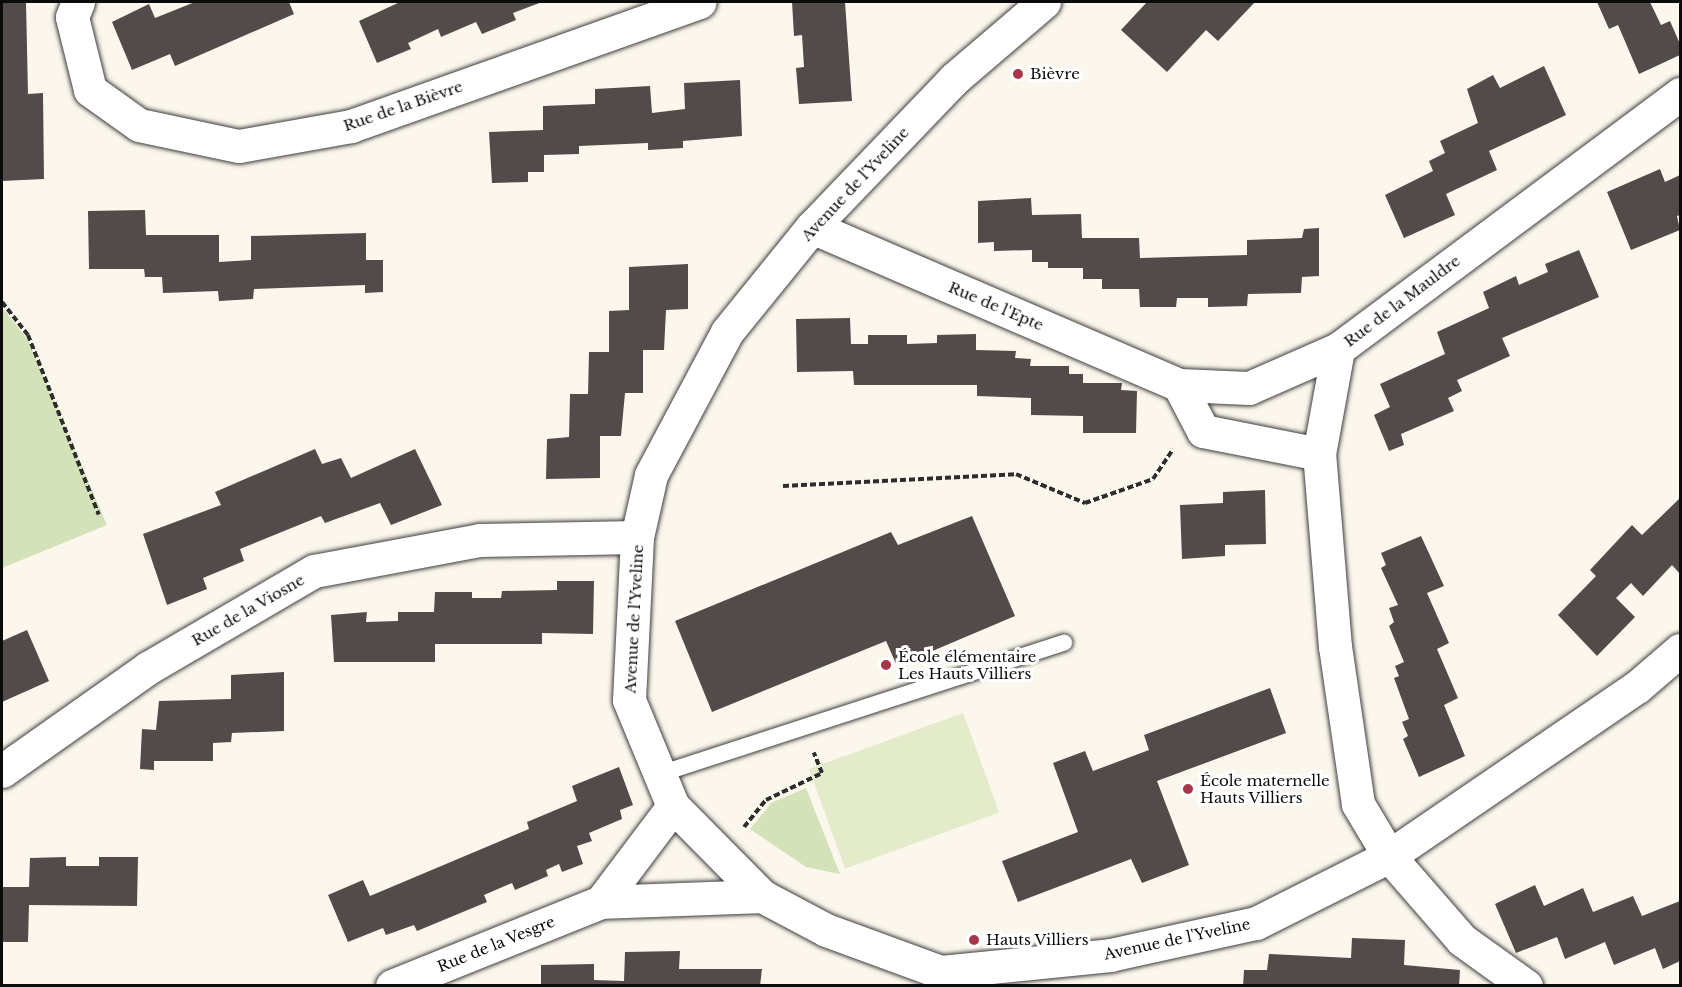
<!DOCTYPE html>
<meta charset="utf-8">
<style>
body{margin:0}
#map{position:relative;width:1682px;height:987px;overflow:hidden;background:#fcf7ec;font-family:"Libre Baskerville",serif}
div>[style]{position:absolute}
.green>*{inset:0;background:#d4e2ba}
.pitch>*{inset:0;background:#e4ebca;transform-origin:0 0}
.building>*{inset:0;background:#524b49}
.path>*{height:4px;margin-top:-2px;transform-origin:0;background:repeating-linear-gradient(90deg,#2d2d2d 0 6px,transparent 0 9px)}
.roads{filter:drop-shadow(0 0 2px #3e3e3e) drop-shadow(0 0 2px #3e3e3e)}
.service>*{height:16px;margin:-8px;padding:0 8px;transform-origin:8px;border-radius:8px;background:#fff}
.minor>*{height:33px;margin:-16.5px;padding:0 16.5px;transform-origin:16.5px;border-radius:16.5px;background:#fff}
.dots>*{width:16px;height:16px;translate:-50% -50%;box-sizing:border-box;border:3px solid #fff;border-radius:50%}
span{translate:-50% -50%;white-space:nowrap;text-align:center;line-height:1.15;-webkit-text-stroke:6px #fff;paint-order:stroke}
.poi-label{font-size:15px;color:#0b0b0b}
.left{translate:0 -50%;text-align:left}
.street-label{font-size:15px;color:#0b0b0b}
.frame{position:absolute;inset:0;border:3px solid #0b0b0b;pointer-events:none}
</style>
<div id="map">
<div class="green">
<div style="clip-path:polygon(2px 307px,28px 340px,107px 525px,2px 568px)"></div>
<div style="clip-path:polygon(806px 788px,840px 874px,806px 867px,750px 829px,771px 803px)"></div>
</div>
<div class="pitch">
<div style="left:963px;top:713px;width:106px;height:164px;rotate:70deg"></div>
</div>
<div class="building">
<div style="clip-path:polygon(2px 2px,26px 2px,28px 94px,43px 93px,44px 179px,2px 181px)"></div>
<div style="clip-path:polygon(195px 2px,289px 2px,294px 14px,175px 66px,170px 54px,132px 70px,112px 22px,149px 4px,155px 18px)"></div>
<div style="clip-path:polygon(400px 2px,542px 2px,513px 13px,516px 20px,482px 34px,476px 22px,441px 37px,438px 29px,408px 43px,411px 49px,377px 63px,359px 21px)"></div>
<div style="clip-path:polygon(792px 2px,845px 2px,852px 101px,799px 104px,796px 68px,804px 67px,802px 35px,794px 36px)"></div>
<div style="clip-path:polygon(1147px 2px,1255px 2px,1218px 41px,1206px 30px,1167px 72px,1121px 30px)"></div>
<div style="clip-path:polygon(1597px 2px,1650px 2px,1661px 25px,1670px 21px,1680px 44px,1680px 55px,1639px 74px,1618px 25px,1609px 29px)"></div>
<div style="clip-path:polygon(1544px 66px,1566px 115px,1489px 151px,1497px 170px,1446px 194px,1455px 215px,1404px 238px,1385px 195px,1433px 171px,1429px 161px,1445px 153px,1440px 141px,1478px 123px,1467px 89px,1493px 75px,1500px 88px)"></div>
<div style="clip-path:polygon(740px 80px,742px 136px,683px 141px,683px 148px,648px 150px,648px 143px,579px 146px,579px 154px,544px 155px,544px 172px,528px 172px,528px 182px,492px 183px,489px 132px,543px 130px,543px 106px,595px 104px,595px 89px,650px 86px,652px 113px,685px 109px,684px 83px)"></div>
<div style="clip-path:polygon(1660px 169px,1665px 182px,1680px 175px,1680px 215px,1677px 216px,1680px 230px,1631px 250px,1607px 192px)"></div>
<div style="clip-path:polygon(1031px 198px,1032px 215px,1081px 214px,1082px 238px,1139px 238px,1140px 258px,1247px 255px,1247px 240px,1302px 238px,1304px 229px,1319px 228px,1319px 276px,1302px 277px,1301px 293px,1248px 294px,1247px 306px,1208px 307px,1208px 298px,1177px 298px,1176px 307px,1140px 307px,1139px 289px,1102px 289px,1102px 279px,1083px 279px,1083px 268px,1048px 268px,1048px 262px,1032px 262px,1032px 250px,994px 251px,994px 242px,978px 243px,978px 201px)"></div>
<div style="clip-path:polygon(145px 210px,146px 235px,219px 235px,219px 262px,251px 260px,251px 236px,366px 233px,366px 260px,383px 260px,383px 292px,365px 293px,365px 285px,254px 289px,253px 299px,219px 301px,218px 291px,163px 293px,162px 277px,145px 277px,144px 269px,89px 269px,88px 211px)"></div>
<div style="clip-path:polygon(1579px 250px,1599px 297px,1502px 338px,1510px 356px,1457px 380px,1462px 391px,1448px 398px,1454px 411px,1401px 434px,1404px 445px,1389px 451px,1374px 415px,1390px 407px,1380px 384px,1445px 354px,1437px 332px,1489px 308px,1483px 292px,1516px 276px,1519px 285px,1548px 272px,1545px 264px)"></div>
<div style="clip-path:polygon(688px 264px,688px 309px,666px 310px,664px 350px,643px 350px,643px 393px,625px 393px,621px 436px,600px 436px,600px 478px,546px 479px,547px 439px,569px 437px,570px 394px,588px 394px,589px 352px,609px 352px,609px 311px,629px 310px,629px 267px)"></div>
<div style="clip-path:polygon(850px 318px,851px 344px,868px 344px,868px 335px,907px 335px,907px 344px,937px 343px,937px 335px,976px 334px,976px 350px,1016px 351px,1015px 358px,1031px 359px,1030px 366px,1069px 366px,1069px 374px,1083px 374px,1083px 383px,1122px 383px,1121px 390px,1137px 391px,1136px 433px,1083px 433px,1083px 416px,1031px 415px,1031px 398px,977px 396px,977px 385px,854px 385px,853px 371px,797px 372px,796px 319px)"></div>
<div style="clip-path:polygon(315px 449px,322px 464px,341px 458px,351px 478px,415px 449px,442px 505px,391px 525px,380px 503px,325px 523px,321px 516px,240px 549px,244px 561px,203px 578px,207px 589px,167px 605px,143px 534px,221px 505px,215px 492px)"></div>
<div style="clip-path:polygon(1265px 490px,1266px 544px,1225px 545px,1225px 556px,1182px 559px,1180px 505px,1223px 503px,1223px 492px)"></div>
<div style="clip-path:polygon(1680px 498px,1680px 574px,1672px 565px,1643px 596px,1631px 583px,1616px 598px,1635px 617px,1597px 656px,1558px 615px,1596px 576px,1590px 570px,1632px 525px,1642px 535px)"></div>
<div style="clip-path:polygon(972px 516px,1015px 616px,897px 666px,886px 641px,712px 712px,675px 621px,891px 532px,898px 545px)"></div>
<div style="clip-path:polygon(1421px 536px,1444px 586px,1427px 593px,1449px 643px,1437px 649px,1458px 698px,1444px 705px,1465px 756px,1419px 777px,1403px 739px,1408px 736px,1402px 722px,1409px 719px,1394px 678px,1399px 676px,1395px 666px,1404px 662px,1389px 626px,1394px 622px,1389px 608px,1398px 605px,1381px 568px,1386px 565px,1381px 553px)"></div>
<div style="clip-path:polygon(557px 581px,594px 581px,593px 634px,542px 633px,542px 644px,435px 644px,435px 662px,334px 662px,331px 615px,367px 612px,366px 622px,398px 621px,398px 612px,434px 612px,435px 592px,472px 592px,472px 598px,501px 598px,502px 591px,557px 590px)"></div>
<div style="clip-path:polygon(27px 630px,49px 681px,2px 702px,2px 641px)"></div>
<div style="clip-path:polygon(284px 672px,284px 731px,232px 733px,231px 742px,213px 743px,213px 761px,154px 761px,154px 770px,140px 769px,142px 729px,156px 730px,159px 701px,231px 699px,231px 675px)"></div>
<div style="clip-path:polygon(1270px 688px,1286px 733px,1157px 781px,1189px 865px,1142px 883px,1131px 859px,1018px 902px,1002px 861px,1078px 832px,1053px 763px,1085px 751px,1093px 771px,1149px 750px,1144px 735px)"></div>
<div style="clip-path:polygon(619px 767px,633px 805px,620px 810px,622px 819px,589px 833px,592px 841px,577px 846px,583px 864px,562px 872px,559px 864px,546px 870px,548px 876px,515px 890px,512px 883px,484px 895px,487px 902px,417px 931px,414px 925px,386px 935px,383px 928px,348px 942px,328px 895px,363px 880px,370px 896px,529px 829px,527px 822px,577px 801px,572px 786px)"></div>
<div style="clip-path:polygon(66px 857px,66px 866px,99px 866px,99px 857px,138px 857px,137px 906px,29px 905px,28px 942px,2px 942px,2px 887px,29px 887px,30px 858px)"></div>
<div style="clip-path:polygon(1535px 885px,1544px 906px,1583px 888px,1593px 912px,1633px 896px,1642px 916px,1680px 901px,1680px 961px,1663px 969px,1655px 948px,1614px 965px,1605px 942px,1565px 959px,1557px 937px,1516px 953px,1495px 904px)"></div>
<div style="clip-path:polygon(1352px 938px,1405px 940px,1404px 965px,1460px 970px,1459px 986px,1243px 986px,1244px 970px,1267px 970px,1269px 954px,1351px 958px)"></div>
<div style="clip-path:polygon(680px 951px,679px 969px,762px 969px,760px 986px,541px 986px,541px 965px,594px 964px,594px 980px,624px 981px,625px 952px)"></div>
</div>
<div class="path">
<div style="left:2px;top:302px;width:42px;rotate:51.8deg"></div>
<div style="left:28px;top:335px;width:193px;rotate:68.5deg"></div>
<div style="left:783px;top:486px;width:233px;rotate:-2.9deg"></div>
<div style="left:1016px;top:474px;width:75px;rotate:22.8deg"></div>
<div style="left:1085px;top:503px;width:72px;rotate:-19.4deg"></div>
<div style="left:1153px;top:479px;width:36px;rotate:-56deg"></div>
<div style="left:744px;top:827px;width:35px;rotate:-51deg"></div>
<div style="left:766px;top:800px;width:62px;rotate:-25.7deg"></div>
<div style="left:822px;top:773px;width:22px;rotate:-112deg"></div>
</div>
<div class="roads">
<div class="service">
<div style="left:660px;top:774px;width:425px;rotate:-18deg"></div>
</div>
<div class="minor">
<div style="left:78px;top:2px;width:16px;rotate:112deg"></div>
<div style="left:72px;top:17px;width:75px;rotate:76.1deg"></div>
<div style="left:90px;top:90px;width:60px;rotate:35.5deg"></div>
<div style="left:139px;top:125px;width:102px;rotate:11.9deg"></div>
<div style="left:239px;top:146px;width:114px;rotate:-10.1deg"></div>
<div style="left:351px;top:126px;width:370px;rotate:-19.6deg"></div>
<div style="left:1044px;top:2px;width:118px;rotate:139.5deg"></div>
<div style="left:954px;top:79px;width:205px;rotate:133.8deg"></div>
<div style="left:812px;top:227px;width:135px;rotate:129deg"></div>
<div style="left:727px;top:332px;width:162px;rotate:118deg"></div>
<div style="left:651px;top:475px;width:64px;rotate:102.7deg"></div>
<div style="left:637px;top:537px;width:163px;rotate:92.8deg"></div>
<div style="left:629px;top:700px;width:115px;rotate:67.5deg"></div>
<div style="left:673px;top:806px;width:127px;rotate:45.3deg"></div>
<div style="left:762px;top:896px;width:72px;rotate:28deg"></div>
<div style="left:826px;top:930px;width:122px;rotate:20.1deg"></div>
<div style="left:941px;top:972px;width:170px;rotate:-5.7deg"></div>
<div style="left:1110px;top:955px;width:149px;rotate:-12.4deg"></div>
<div style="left:1256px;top:923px;width:149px;rotate:-26.7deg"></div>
<div style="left:1389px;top:856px;width:300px;rotate:-34.3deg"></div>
<div style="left:1637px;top:687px;width:57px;rotate:-40.7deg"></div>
<div style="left:812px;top:227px;width:400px;rotate:23.3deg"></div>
<div style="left:1179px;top:385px;width:70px;rotate:2.5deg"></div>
<div style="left:1249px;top:388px;width:97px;rotate:-23.7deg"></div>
<div style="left:1179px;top:385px;width:52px;rotate:62.4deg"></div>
<div style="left:1203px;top:431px;width:118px;rotate:11.2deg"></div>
<div style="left:2px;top:771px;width:179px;rotate:-35.2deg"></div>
<div style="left:148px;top:668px;width:192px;rotate:-30.3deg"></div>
<div style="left:314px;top:571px;width:168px;rotate:-10.6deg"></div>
<div style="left:479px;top:540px;width:158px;rotate:-1.1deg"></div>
<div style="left:601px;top:902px;width:120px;rotate:-53.1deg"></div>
<div style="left:392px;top:986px;width:225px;rotate:-21.9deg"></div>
<div style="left:601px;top:902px;width:161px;rotate:-2.1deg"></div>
<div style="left:1526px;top:986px;width:79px;rotate:-144.3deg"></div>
<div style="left:1462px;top:940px;width:111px;rotate:-131deg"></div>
<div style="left:1389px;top:856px;width:61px;rotate:-120.8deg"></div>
<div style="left:1358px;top:804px;width:159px;rotate:-98.3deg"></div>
<div style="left:1335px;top:647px;width:194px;rotate:-94.7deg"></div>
<div style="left:1319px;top:454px;width:107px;rotate:-79.7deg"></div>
<div style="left:1338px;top:349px;width:427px;rotate:-36.7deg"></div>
</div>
</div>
<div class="dots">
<div style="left:1018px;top:74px;background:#a9354a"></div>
<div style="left:886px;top:665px;background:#a9354a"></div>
<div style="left:1188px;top:789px;background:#a9354a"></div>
<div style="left:974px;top:940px;background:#a9354a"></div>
</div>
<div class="poi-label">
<span class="left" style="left:1030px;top:74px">Bièvre</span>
<span class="left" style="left:898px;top:665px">École élémentaire<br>Les Hauts Villiers</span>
<span class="left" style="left:1200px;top:789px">École maternelle<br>Hauts Villiers</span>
<span class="left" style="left:986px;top:940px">Hauts Villiers</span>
</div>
<div class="street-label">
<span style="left:403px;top:106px;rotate:-19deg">Rue de la Bièvre</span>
<span style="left:855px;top:184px;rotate:-47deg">Avenue de l'Yveline</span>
<span style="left:1402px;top:301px;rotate:-37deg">Rue de la Mauldre</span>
<span style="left:996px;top:306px;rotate:23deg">Rue de l'Epte</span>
<span style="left:248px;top:610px;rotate:-30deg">Rue de la Viosne</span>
<span style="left:634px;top:619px;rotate:-87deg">Avenue de l'Yveline</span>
<span style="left:1177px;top:939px;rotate:-12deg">Avenue de l'Yveline</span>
<span style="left:496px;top:944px;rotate:-22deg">Rue de la Vesgre</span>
</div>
<div class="frame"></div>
</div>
